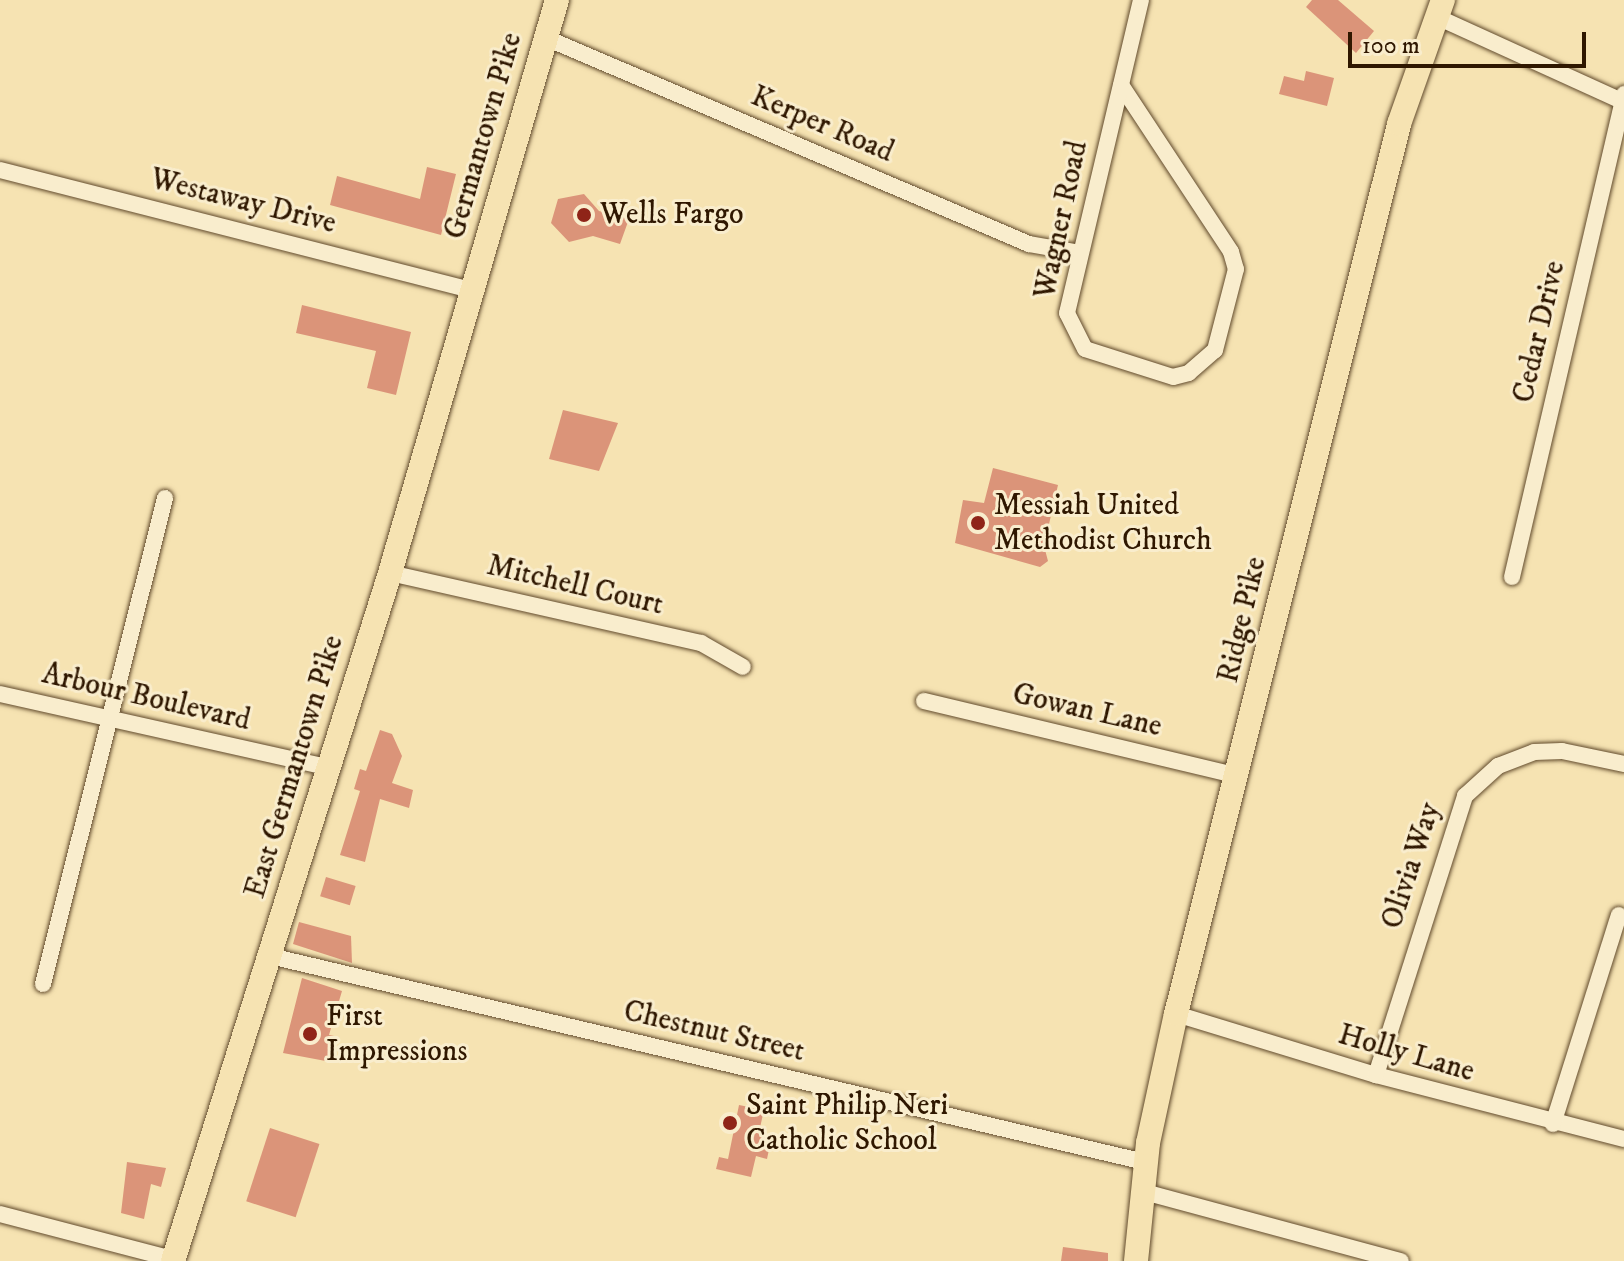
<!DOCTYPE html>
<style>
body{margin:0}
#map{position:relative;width:1624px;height:1261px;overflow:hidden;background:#f6e3b2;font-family:"IM FELL DW Pica",serif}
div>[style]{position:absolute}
.building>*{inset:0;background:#db9479;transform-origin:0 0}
.roads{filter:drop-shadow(0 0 2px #614a2c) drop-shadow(0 0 2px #614a2c)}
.street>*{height:16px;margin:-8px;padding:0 8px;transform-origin:8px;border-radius:8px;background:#f9edcd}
.primary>*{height:24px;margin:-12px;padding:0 12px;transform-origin:12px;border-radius:12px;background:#f6e3b2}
.dots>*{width:22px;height:22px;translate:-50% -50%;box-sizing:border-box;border:4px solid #f9edcd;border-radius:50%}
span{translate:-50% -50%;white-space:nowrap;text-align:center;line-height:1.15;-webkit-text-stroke:6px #f9edcd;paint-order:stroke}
.street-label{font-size:30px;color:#2f1700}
.poi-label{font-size:30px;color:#2f1700}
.left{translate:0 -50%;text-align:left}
.scale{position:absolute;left:1348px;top:32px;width:238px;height:36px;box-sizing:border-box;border:4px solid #2f1700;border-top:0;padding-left:10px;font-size:24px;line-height:28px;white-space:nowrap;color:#2f1700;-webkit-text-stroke:6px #f9edcd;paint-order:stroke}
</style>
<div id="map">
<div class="building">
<div style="clip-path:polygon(1312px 0,1338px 0,1374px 31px,1356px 53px,1306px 7px)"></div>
<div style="clip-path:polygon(1306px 71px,1334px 78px,1327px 106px,1279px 94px,1284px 76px,1304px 81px)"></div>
<div style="clip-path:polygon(427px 167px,456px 174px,441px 235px,330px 205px,337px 176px,420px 199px)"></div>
<div style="clip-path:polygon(584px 194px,599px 211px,629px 219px,620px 244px,593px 236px,569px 242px,551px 223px,558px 199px)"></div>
<div style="clip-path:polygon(302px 305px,411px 332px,396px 395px,367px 388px,376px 351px,296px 333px)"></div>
<div style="clip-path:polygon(563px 410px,618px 423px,599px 471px,549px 459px)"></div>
<div style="clip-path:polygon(993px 468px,1058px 485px,1044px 546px,1048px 561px,1040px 567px,955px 543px,963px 500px,984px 503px)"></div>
<div style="clip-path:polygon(380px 730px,392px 734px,402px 756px,392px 783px,413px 790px,409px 808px,380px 799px,365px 862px,340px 855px,360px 791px,354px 789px,360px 769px,366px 771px)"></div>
<div style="left:326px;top:877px;width:31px;height:20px;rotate:17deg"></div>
<div style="clip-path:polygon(299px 922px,351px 936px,352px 963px,293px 944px)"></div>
<div style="clip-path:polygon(302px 978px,342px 991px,329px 1035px,334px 1036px,331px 1062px,283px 1053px)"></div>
<div style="clip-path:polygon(739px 1105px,764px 1110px,759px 1132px,772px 1135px,767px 1159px,756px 1156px,751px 1177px,716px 1169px,719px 1157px,728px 1159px)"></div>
<div style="left:270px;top:1128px;width:52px;height:77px;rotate:18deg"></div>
<div style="clip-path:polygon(127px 1162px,166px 1168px,161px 1187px,151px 1184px,144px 1219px,121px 1213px)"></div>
<div style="clip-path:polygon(1063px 1247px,1108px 1253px,1108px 1261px,1061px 1261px)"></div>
</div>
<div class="roads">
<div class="street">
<div style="left:1435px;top:16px;width:208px;rotate:24.5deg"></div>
<div style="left:546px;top:38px;width:525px;rotate:23.1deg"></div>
<div style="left:1029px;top:244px;width:52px;rotate:10deg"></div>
<div style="left:1121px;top:85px;width:200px;rotate:56.6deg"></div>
<div style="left:1231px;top:252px;width:18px;rotate:74deg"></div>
<div style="left:1236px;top:269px;width:84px;rotate:104.5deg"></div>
<div style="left:1215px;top:350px;width:35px;rotate:139deg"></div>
<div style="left:1189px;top:373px;width:16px;rotate:166deg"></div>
<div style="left:1173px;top:377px;width:92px;rotate:-162.3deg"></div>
<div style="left:1085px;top:349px;width:40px;rotate:-116.6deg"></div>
<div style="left:1067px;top:313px;width:322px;rotate:-76.7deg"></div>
<div style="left:0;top:170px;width:487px;rotate:14.3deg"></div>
<div style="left:390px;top:573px;width:319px;rotate:12.7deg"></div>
<div style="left:701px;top:643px;width:48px;rotate:29.7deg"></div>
<div style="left:1512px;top:577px;width:496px;rotate:-76.9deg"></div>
<div style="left:0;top:694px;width:334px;rotate:12.6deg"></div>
<div style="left:924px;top:701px;width:323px;rotate:13.4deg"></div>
<div style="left:270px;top:956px;width:899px;rotate:13.25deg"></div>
<div style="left:43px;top:984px;width:501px;rotate:-75.91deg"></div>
<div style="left:1176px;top:1014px;width:209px;rotate:17deg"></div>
<div style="left:1376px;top:1075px;width:256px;rotate:14.5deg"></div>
<div style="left:1376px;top:1075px;width:293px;rotate:-72.3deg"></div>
<div style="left:1465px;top:796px;width:45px;rotate:-42.3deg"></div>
<div style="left:1498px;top:766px;width:39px;rotate:-21deg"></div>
<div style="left:1534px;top:752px;width:28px;rotate:-2deg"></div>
<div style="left:1562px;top:751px;width:63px;rotate:11.8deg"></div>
<div style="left:1553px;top:1124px;width:219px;rotate:-72.5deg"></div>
<div style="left:1141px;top:1191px;width:269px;rotate:15.1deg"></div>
<div style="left:0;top:1214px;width:179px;rotate:14.6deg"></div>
</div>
<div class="primary">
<div style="left:173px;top:1261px;width:721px;rotate:-72.49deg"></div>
<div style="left:390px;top:573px;width:597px;rotate:-73.75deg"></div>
<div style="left:1136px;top:1261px;width:119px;rotate:-84.2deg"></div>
<div style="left:1148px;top:1143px;width:132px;rotate:-77.8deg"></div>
<div style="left:1176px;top:1014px;width:918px;rotate:-75.93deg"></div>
<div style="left:1399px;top:124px;width:132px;rotate:-70.5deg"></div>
</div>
</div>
<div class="dots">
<div style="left:584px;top:215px;background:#8f2418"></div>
<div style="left:978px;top:523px;background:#8f2418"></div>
<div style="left:310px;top:1034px;background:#8f2418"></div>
<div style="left:730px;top:1123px;background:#8f2418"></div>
</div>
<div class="street-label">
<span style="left:822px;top:125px;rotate:23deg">Kerper Road</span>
<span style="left:484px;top:136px;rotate:-74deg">Germantown Pike</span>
<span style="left:243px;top:202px;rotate:14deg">Westaway Drive</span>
<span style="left:1062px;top:220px;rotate:-78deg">Wagner Road</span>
<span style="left:1540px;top:332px;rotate:-77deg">Cedar Drive</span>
<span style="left:575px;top:586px;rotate:13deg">Mitchell Court</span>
<span style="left:1243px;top:620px;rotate:-77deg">Ridge Pike</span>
<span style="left:146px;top:698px;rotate:13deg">Arbour Boulevard</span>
<span style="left:1087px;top:711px;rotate:13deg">Gowan Lane</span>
<span style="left:295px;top:767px;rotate:-73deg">East Germantown Pike</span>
<span style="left:1412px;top:866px;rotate:-72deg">Olivia Way</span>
<span style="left:714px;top:1032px;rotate:13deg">Chestnut Street</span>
<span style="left:1406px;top:1054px;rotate:16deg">Holly Lane</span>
</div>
<div class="poi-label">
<span class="left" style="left:600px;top:215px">Wells Fargo</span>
<span class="left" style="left:994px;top:523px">Messiah United<br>Methodist Church</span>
<span class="left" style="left:326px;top:1034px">First<br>Impressions</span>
<span class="left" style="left:746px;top:1123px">Saint Philip Neri<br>Catholic School</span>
</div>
<div class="scale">100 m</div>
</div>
